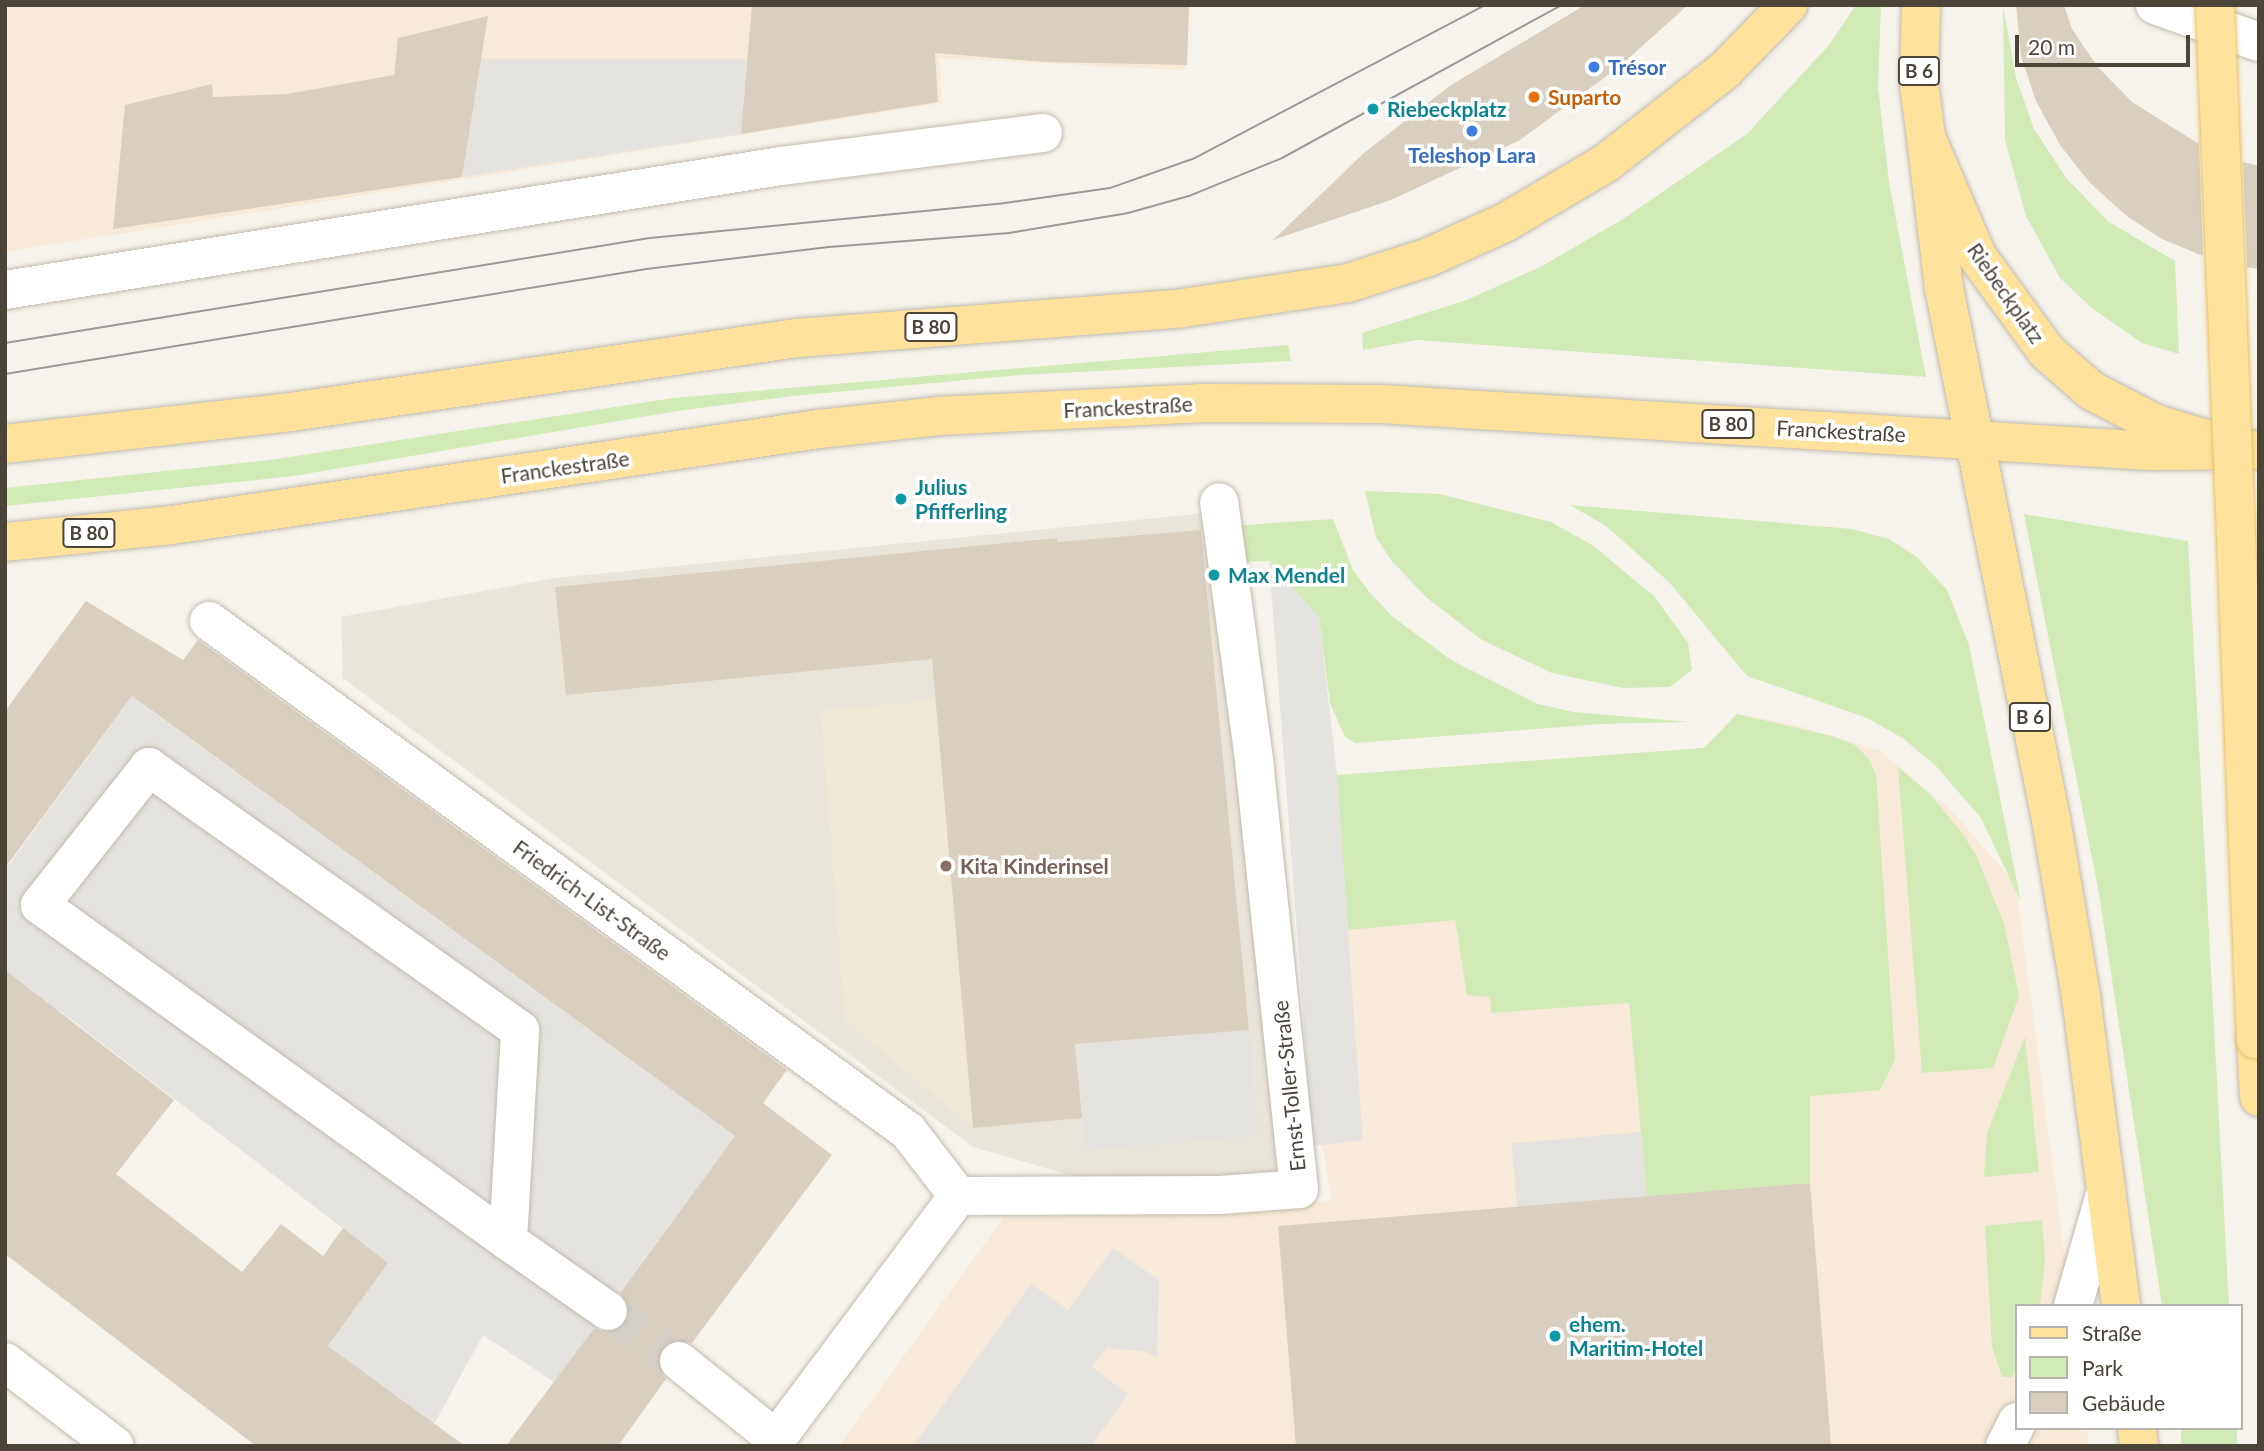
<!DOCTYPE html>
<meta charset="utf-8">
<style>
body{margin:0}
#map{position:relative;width:2264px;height:1451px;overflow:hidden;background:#f6f3ec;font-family:Lato,sans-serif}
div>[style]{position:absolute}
.residential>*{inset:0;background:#eae5da}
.commercial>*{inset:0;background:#f7ead8}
.education>*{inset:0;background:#efe8d6}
.green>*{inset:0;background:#d2eab5;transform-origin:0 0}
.parking>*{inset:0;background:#e5e3e0;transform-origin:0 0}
.building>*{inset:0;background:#d8cfc1}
.minor-tunnel>*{height:38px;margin-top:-19px;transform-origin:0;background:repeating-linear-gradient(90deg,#d4d0c8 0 38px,transparent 0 57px)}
.roads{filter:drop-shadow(0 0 2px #c2bbae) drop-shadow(0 0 2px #c2bbae)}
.minor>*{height:38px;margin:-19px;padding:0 19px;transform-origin:19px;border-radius:19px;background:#fff}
.major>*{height:38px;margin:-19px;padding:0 19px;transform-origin:19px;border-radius:19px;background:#ffe39c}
.tram>*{height:2px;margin:-1px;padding:0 1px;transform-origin:1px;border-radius:1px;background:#9a9a9a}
.bridges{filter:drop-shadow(0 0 2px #e6c16a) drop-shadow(0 0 2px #e6c16a)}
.major-bridge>*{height:38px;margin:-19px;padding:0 19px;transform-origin:19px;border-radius:19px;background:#ffe39c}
.dots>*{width:19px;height:19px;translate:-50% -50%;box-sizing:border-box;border:4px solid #fff;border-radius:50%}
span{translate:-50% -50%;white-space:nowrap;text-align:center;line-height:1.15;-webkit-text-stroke:7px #fff;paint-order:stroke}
.shield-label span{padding:2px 5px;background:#fff;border:2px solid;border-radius:5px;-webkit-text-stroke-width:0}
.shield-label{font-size:19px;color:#4b4439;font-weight:700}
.shop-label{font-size:21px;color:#366cbe;font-weight:700}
.left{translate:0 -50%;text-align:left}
.food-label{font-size:21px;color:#c56008;font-weight:700}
.culture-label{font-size:21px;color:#0d838f;font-weight:700}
.street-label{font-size:21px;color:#4b4439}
.education-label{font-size:21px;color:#785e54;font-weight:700}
.frame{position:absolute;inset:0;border:7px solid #4b4439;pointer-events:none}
.legend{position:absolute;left:2015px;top:1304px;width:228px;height:126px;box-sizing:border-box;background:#fff;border:2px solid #b7b4b0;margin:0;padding:9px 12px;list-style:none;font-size:21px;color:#4b4439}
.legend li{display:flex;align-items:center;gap:14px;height:35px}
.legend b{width:35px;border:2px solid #b7b4b0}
.scale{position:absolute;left:2015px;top:35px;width:175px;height:32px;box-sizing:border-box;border:4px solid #4b4439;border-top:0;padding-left:9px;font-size:21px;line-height:24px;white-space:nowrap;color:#4b4439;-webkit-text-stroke:5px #fff;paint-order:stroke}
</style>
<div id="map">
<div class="residential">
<div style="clip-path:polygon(1216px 512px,1299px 1189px,1115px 1188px,973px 1147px,343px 678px,341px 617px,555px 578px)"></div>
</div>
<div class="commercial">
<div style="clip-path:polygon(5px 5px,1189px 5px,1187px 65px,1181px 70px,939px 58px,942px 103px,5px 252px)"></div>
<div style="clip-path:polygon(1737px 714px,1799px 726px,1880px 751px,1954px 813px,2016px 885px,2071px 1306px,2017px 1306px,2017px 1428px,2087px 1428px,2089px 1446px,839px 1446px,1003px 1218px,1125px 1215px,1332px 1201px,1322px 1143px,1363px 1140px,1337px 775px,1704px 748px)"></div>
</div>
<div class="education">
<div style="clip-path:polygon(1044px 691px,1082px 1118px,973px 1128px,845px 1020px,821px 711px)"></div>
</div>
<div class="green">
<div style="clip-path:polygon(1856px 5px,1881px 5px,1878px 87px,1889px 182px,1926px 377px,1417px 340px,1363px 350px,1362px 333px,1467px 300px,1542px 266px,1623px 219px,1747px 134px,1829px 45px)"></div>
<div style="clip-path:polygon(2003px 5px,2016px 78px,2034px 129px,2067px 179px,2109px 222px,2175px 261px,2179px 354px,2142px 343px,2093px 309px,2060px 278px,2026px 216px,2005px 140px)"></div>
<div style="clip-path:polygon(1288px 345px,1291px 361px,1021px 375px,793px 396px,677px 411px,294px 476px,5px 506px,5px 488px,270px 460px,673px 398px)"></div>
<div style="clip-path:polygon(1365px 491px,1440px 494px,1551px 522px,1592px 545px,1654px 596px,1688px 643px,1692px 670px,1670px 687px,1623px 688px,1552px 673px,1482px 640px,1427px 598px,1391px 560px,1376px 537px)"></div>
<div style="clip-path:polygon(1570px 505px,1852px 529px,1889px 539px,1917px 557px,1947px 590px,1969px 645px,2021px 902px,1981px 818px,1936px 766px,1904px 739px,1867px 718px,1747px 676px,1669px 582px,1606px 526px)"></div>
<div style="clip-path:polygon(2024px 514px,2188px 541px,2229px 1306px,2162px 1306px,2098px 888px)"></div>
<div style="clip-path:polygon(1333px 519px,1353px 570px,1370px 593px,1393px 617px,1451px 660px,1538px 704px,1573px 712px,1690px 722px,1600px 724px,1355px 743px,1345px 737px,1330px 703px,1319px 618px,1270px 561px,1235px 562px,1231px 526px)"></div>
<div style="clip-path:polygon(1737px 714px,1832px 736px,1855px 745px,1869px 759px,1876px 775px,1895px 1060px,1880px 1090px,1810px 1096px,1810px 1183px,1647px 1197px,1629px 1003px,1491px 1013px,1490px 997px,1467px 995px,1455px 920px,1348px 930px,1337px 775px,1704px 748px)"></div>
<div style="clip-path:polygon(1898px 767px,1931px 795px,1962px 833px,1976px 855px,2004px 924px,2019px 996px,1993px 1068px,1922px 1073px)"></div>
<div style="clip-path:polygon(2025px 1037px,2039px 1172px,1984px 1177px,1987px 1133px)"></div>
<div style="clip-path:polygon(2042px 1220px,2045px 1260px,2040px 1306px,2017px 1306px,2017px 1370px,2011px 1377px,2002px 1377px,1992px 1346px,1985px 1226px)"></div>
<div style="left:2181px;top:1428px;width:56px;height:18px"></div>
</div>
<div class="parking">
<div style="clip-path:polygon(481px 59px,747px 59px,741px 134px,462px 177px)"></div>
<div style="clip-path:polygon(1269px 560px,1319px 618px,1337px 775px,1363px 1140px,1313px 1146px)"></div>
<div style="clip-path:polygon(139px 687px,149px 709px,735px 1136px,554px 1382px,483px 1335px,434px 1424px,328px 1346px,388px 1263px,60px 1011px,5px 1079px,5px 1040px,40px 997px,5px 970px,5px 870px)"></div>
<div style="left:1249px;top:1030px;width:106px;height:173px;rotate:85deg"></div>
<div style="left:1641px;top:1132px;width:65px;height:130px;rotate:85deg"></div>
<div style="clip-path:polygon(1113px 1248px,1159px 1280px,1157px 1358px,1144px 1351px,1107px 1348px,1092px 1367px,1128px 1394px,1091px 1446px,913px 1446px,1031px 1284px,1068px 1310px)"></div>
</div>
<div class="building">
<div style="clip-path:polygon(752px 5px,1189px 5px,1187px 65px,1046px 62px,935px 53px,938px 102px,741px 134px)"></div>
<div style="clip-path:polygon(1585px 5px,1688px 5px,1620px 66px,1520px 140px,1391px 200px,1273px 240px,1364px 153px,1451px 85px)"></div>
<div style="clip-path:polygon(2016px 5px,2064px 5px,2072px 29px,2097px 66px,2132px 102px,2199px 144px,2203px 256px,2162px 239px,2128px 217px,2090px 183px,2060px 145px,2036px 101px,2021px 56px)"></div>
<div style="clip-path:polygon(488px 16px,462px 177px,113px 229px,125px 105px,212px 84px,213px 97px,287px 94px,394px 75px,398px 38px)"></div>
<div style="clip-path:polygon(2243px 162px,2259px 166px,2259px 269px,2247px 267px)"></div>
<div style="clip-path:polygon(1201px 530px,1249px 1030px,1075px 1044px,1082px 1118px,973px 1128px,932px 659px,566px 695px,555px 587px,1057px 538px,1057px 542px)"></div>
<div style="clip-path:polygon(86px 601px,183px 660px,198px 640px,787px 1070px,763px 1103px,832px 1155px,692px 1343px,672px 1340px,662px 1348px,658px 1368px,666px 1379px,618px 1446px,506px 1446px,594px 1328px,607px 1333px,625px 1324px,630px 1312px,620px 1293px,735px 1136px,132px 696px,5px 868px,5px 711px)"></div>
<div style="clip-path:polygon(5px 970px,174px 1100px,116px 1174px,242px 1272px,281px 1224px,323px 1256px,343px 1228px,388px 1263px,328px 1346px,465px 1446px,256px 1446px,5px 1254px)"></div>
<div style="clip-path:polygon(1810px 1183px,1831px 1446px,1296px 1446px,1278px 1226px)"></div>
</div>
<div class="minor-tunnel">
<div style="left:608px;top:1311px;width:87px;rotate:35.2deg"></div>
</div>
<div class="roads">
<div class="minor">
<div style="left:2155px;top:5px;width:110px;rotate:19.6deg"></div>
<div style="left:5px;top:290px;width:786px;rotate:-9.08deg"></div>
<div style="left:781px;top:166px;width:264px;rotate:-7.2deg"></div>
<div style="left:209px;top:621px;width:865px;rotate:36.12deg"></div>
<div style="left:908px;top:1131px;width:82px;rotate:52.4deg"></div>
<div style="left:508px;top:1241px;width:211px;rotate:-86.7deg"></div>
<div style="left:520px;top:1030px;width:455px;rotate:-144.7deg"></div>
<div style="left:149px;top:767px;width:176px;rotate:128.3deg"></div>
<div style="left:40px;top:905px;width:576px;rotate:35.68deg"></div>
<div style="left:508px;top:1241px;width:122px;rotate:35deg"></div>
<div style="left:2073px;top:1306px;width:120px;rotate:-74deg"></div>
<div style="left:679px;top:1361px;width:124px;rotate:38.8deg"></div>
<div style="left:5px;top:1362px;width:138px;rotate:37.4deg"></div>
<div style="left:771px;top:1446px;width:312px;rotate:-53.2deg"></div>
<div style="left:958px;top:1196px;width:262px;rotate:-0.2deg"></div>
<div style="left:1220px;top:1195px;width:79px;rotate:-4.3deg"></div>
<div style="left:1299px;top:1189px;width:424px;rotate:-96deg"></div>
<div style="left:1255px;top:767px;width:267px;rotate:-97.7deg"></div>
<div style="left:2005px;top:1446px;width:27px;rotate:-63deg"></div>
</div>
<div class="major">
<div style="left:1921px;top:5px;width:79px;rotate:91.5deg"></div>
<div style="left:1919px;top:84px;width:53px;rotate:82.5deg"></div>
<div style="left:1926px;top:137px;width:129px;rotate:66.8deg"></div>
<div style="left:1977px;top:256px;width:119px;rotate:53.9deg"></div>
<div style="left:2047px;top:352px;width:60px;rotate:40.9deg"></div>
<div style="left:2092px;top:391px;width:72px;rotate:27.3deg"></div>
<div style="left:2156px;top:424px;width:52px;rotate:16.7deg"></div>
<div style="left:1926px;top:137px;width:152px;rotate:83.2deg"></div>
<div style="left:1944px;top:288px;width:542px;rotate:78.61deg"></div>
<div style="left:2051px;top:819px;width:181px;rotate:80.4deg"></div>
<div style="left:2081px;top:997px;width:312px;rotate:82.6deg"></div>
<div style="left:5px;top:444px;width:288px;rotate:-6.4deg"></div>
<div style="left:291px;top:412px;width:511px;rotate:-8.32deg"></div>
<div style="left:797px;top:338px;width:387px;rotate:-4.4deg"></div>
<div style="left:1183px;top:308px;width:167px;rotate:-8.6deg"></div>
<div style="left:1348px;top:283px;width:85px;rotate:-17.8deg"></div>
<div style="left:1429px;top:257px;width:85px;rotate:-24.4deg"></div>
<div style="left:1506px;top:222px;width:116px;rotate:-30.5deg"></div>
<div style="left:1606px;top:163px;width:151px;rotate:-38deg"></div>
<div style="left:1725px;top:70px;width:91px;rotate:-45.9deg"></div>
<div style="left:5px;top:542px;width:168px;rotate:-5.8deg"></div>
<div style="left:172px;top:525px;width:654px;rotate:-8.44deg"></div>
<div style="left:819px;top:429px;width:120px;rotate:-6.2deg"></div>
<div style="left:938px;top:416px;width:262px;rotate:-2.8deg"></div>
<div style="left:1200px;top:403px;width:181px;rotate:0.3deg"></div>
<div style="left:1381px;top:404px;width:771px;rotate:3.49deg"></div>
<div style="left:2151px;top:451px;width:108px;rotate:-0.5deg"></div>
<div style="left:2256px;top:1039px;width:58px;rotate:87deg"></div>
<div style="left:2137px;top:1428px;width:18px;rotate:84deg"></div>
</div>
</div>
<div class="tram">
<div style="left:5px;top:343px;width:653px;rotate:-9.25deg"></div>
<div style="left:650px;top:238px;width:350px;rotate:-5.6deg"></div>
<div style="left:998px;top:204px;width:113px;rotate:-8.1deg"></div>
<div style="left:1110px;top:188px;width:90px;rotate:-19.4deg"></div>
<div style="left:1195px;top:158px;width:328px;rotate:-27.8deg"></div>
<div style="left:5px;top:374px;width:650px;rotate:-9.3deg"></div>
<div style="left:646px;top:269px;width:184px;rotate:-6.9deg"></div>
<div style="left:829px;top:247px;width:181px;rotate:-4.4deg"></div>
<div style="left:1009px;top:233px;width:121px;rotate:-9.5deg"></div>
<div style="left:1128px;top:213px;width:63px;rotate:-15.6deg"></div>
<div style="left:1189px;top:196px;width:100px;rotate:-22.2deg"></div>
<div style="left:1282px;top:158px;width:318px;rotate:-28.7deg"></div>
</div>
<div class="bridges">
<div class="major-bridge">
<div style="left:2215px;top:5px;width:1035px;rotate:87.73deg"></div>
</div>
</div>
<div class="dots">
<div style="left:1594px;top:67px;background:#3f7fe0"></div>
<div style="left:1534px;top:97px;background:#e8710a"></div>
<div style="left:1373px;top:109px;background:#0f9aa8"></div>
<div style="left:1472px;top:131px;background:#3f7fe0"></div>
<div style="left:901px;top:499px;background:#0f9aa8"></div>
<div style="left:1214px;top:575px;background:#0f9aa8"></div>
<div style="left:946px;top:866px;background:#8d6e63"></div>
<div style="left:1555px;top:1336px;background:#0f9aa8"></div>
</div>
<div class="shield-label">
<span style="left:1919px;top:71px">B 6</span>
<span style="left:931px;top:327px">B 80</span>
<span style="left:1728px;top:424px">B 80</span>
<span style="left:89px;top:533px">B 80</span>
<span style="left:2030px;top:717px">B 6</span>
</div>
<div class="shop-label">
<span class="left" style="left:1608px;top:67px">Trésor</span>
<span style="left:1472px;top:155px">Teleshop Lara</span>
</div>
<div class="food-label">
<span class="left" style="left:1548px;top:97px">Suparto</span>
</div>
<div class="culture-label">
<span class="left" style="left:1387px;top:109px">Riebeckplatz</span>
<span class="left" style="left:915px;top:499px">Julius<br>Pfifferling</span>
<span class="left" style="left:1228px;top:575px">Max Mendel</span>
<span class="left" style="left:1569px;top:1336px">ehem.<br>Maritim-Hotel</span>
</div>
<div class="street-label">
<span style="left:2006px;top:293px;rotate:55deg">Riebeckplatz</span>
<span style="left:1128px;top:407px;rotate:-3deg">Franckestraße</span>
<span style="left:1841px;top:431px;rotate:3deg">Franckestraße</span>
<span style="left:565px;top:467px;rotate:-8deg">Franckestraße</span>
<span style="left:592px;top:900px;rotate:36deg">Friedrich-List-Straße</span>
<span style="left:1289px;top:1086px;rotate:-96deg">Ernst-Toller-Straße</span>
</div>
<div class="education-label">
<span class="left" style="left:960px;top:866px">Kita Kinderinsel</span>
</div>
<div class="frame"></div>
<ul class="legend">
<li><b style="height:9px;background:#ffe39c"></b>Straße</li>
<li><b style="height:19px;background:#d2eab5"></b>Park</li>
<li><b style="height:19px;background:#d8cfc1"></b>Gebäude</li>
</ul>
<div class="scale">20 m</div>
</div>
